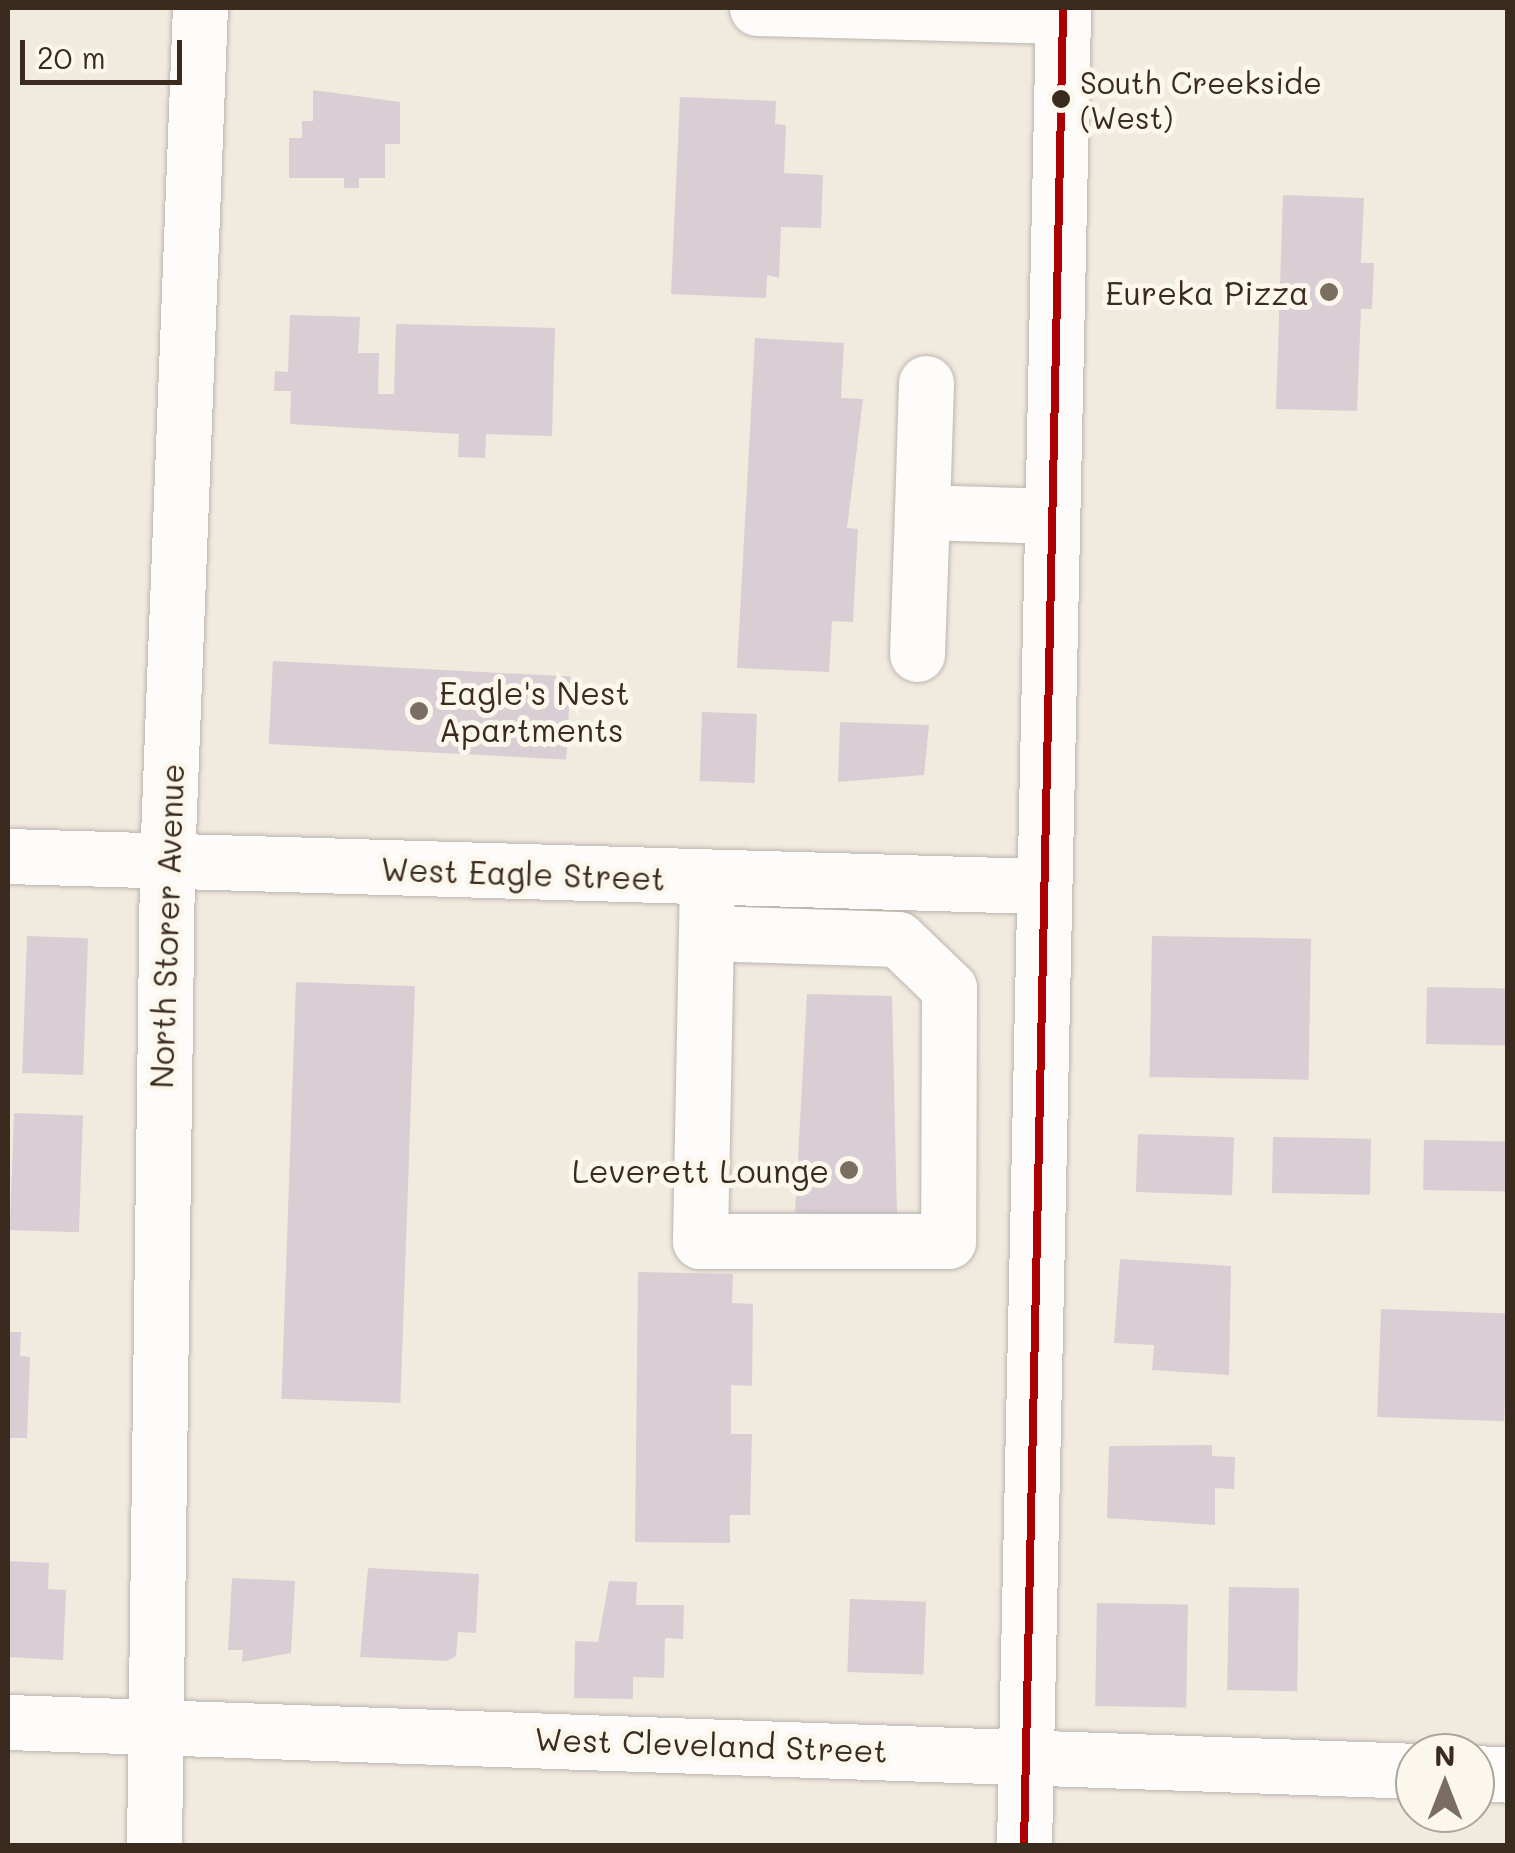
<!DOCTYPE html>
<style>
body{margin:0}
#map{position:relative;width:1515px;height:1853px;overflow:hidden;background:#f1eadf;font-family:Mali,sans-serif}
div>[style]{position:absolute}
.building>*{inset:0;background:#d8ced4;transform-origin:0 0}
.roads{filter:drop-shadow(0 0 2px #bcb5ae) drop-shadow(0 0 2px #bcb5ae)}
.minor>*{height:55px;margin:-27.5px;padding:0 27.5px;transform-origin:27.5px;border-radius:27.5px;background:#fdfcfa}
.bus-1>*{height:8px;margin:-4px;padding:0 4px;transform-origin:4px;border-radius:4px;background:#ad0101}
.dots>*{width:28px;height:28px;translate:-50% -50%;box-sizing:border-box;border:5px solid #fbf7ec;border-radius:50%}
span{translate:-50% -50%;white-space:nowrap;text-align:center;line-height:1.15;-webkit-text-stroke:10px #fbf7ec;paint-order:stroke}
.bus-label{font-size:30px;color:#3b2a1e}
.left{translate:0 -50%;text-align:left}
.poi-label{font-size:32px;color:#3b2a1e}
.right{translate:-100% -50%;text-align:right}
.street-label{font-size:32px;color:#3b2a1e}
.frame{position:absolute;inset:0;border:10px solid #3b2a1e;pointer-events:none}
.north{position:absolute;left:1395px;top:1733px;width:100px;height:100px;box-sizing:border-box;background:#fbf7ec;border:2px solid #aea59a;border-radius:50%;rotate:0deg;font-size:28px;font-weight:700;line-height:40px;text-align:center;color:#3b2a1e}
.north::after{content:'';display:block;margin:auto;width:35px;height:45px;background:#7b6d62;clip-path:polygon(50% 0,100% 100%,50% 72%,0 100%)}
.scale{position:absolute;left:20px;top:40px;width:162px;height:45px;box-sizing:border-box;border:5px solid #3b2a1e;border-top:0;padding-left:12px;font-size:30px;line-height:35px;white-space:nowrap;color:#3b2a1e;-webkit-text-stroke:8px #fbf7ec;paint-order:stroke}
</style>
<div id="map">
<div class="building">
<div style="clip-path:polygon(313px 90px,400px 102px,400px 144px,385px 144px,385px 178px,359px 178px,359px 188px,344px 188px,344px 178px,289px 178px,289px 138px,302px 138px,302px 121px,313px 121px)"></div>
<div style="clip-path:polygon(680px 97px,776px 101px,775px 124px,786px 125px,784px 173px,823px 175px,821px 228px,781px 227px,779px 278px,767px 275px,766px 298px,671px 294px)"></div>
<div style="clip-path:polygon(1283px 195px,1364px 198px,1361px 263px,1374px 263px,1372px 309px,1361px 309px,1357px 411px,1276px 409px)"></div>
<div style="clip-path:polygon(290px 315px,360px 317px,358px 353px,379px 353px,378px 394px,394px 394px,396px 324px,555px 328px,552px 436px,486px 434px,485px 458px,458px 457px,459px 434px,290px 424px,291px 391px,274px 391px,275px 371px,288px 372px)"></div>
<div style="clip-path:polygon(755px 338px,844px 343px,841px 398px,863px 399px,847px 528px,858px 529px,853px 622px,832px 621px,829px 672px,737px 668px)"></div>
<div style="left:273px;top:661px;width:298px;height:83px;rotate:3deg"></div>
<div style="left:702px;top:712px;width:55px;height:69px;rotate:2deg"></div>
<div style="clip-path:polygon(840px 722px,929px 725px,924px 775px,838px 782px)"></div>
<div style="left:27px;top:936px;width:61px;height:137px;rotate:2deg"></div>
<div style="left:1152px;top:936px;width:159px;height:141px;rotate:1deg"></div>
<div style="left:296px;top:982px;width:119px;height:417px;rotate:2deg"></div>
<div style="left:1427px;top:987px;width:81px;height:57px;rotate:1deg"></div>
<div style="clip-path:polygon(807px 994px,892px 996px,897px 1216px,795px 1213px)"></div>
<div style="left:14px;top:1113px;width:69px;height:117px;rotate:2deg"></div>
<div style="left:1138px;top:1134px;width:96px;height:58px;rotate:2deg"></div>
<div style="left:1273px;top:1137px;width:98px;height:56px;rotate:1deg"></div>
<div style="left:1424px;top:1140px;width:84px;height:50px;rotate:1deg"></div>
<div style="clip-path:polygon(1120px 1259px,1231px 1266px,1229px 1375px,1152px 1370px,1154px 1345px,1114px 1343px)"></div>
<div style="clip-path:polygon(638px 1272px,733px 1274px,732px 1303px,753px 1304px,752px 1386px,731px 1385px,731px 1434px,752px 1434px,750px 1515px,730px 1515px,730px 1543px,635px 1542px)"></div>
<div style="left:1381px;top:1309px;width:127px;height:108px;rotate:2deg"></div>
<div style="clip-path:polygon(8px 1332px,21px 1332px,20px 1356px,30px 1357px,27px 1438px,8px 1438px)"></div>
<div style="clip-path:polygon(1212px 1445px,1212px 1456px,1235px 1457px,1234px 1489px,1215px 1488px,1215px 1525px,1107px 1518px,1109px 1446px)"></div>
<div style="clip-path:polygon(8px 1561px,49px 1563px,48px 1589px,66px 1590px,63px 1660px,8px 1657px)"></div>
<div style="clip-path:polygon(368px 1568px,479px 1574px,476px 1633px,458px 1632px,456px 1656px,447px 1661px,360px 1657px)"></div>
<div style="clip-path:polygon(232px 1578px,295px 1581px,291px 1653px,242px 1662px,243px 1650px,228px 1650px)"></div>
<div style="clip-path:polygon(609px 1581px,637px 1582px,636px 1605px,684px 1605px,683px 1639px,665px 1638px,664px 1678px,633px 1677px,633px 1699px,574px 1698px,575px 1641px,598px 1642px)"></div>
<div style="left:1229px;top:1587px;width:70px;height:103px;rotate:1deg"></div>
<div style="left:850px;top:1599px;width:76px;height:73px;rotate:2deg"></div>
<div style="left:1097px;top:1603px;width:91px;height:103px;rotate:1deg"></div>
</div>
<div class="roads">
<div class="minor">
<div style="left:757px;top:8px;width:306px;rotate:1.5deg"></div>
<div style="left:926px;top:383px;width:129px;rotate:91.8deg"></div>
<div style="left:922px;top:512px;width:127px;rotate:1.8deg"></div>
<div style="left:917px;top:654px;width:142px;rotate:-88deg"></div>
<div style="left:8px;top:856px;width:1031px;rotate:1.67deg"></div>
<div style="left:706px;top:933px;width:192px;rotate:1.8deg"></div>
<div style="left:898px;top:939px;width:71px;rotate:43.9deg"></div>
<div style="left:949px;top:988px;width:253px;rotate:90.2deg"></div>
<div style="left:948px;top:1241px;width:248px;rotate:180deg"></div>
<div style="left:700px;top:1241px;width:308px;rotate:-88.9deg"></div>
<div style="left:706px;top:933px;width:55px;rotate:-89deg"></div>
<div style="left:8px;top:1722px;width:1408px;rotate:1.99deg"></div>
<div style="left:1475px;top:1773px;width:33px;rotate:3deg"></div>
<div style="left:154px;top:1846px;width:984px;rotate:-89.24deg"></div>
<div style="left:167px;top:862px;width:855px;rotate:-87.79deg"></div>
<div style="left:1024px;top:1846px;width:1838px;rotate:-88.78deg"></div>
</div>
</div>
<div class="bus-1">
<div style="left:1024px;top:1846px;width:1838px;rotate:-88.78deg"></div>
</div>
<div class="dots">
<div style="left:1061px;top:99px;background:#3b2a1e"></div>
<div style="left:1329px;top:292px;background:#7b6d62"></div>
<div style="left:419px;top:711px;background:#7b6d62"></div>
<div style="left:849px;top:1170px;background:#7b6d62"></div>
</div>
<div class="bus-label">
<span class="left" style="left:1080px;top:99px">South Creekside<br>(West)</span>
</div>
<div class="poi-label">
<span class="right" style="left:1309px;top:292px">Eureka Pizza</span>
<span class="left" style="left:439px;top:711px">Eagle's Nest<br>Apartments</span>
<span class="right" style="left:829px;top:1170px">Leverett Lounge</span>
</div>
<div class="street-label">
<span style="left:523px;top:873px;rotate:2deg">West Eagle Street</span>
<span style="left:166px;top:926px;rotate:-88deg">North Storer Avenue</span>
<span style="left:711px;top:1744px;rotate:2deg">West Cleveland Street</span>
</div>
<div class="frame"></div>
<div class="north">N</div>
<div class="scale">20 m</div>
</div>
